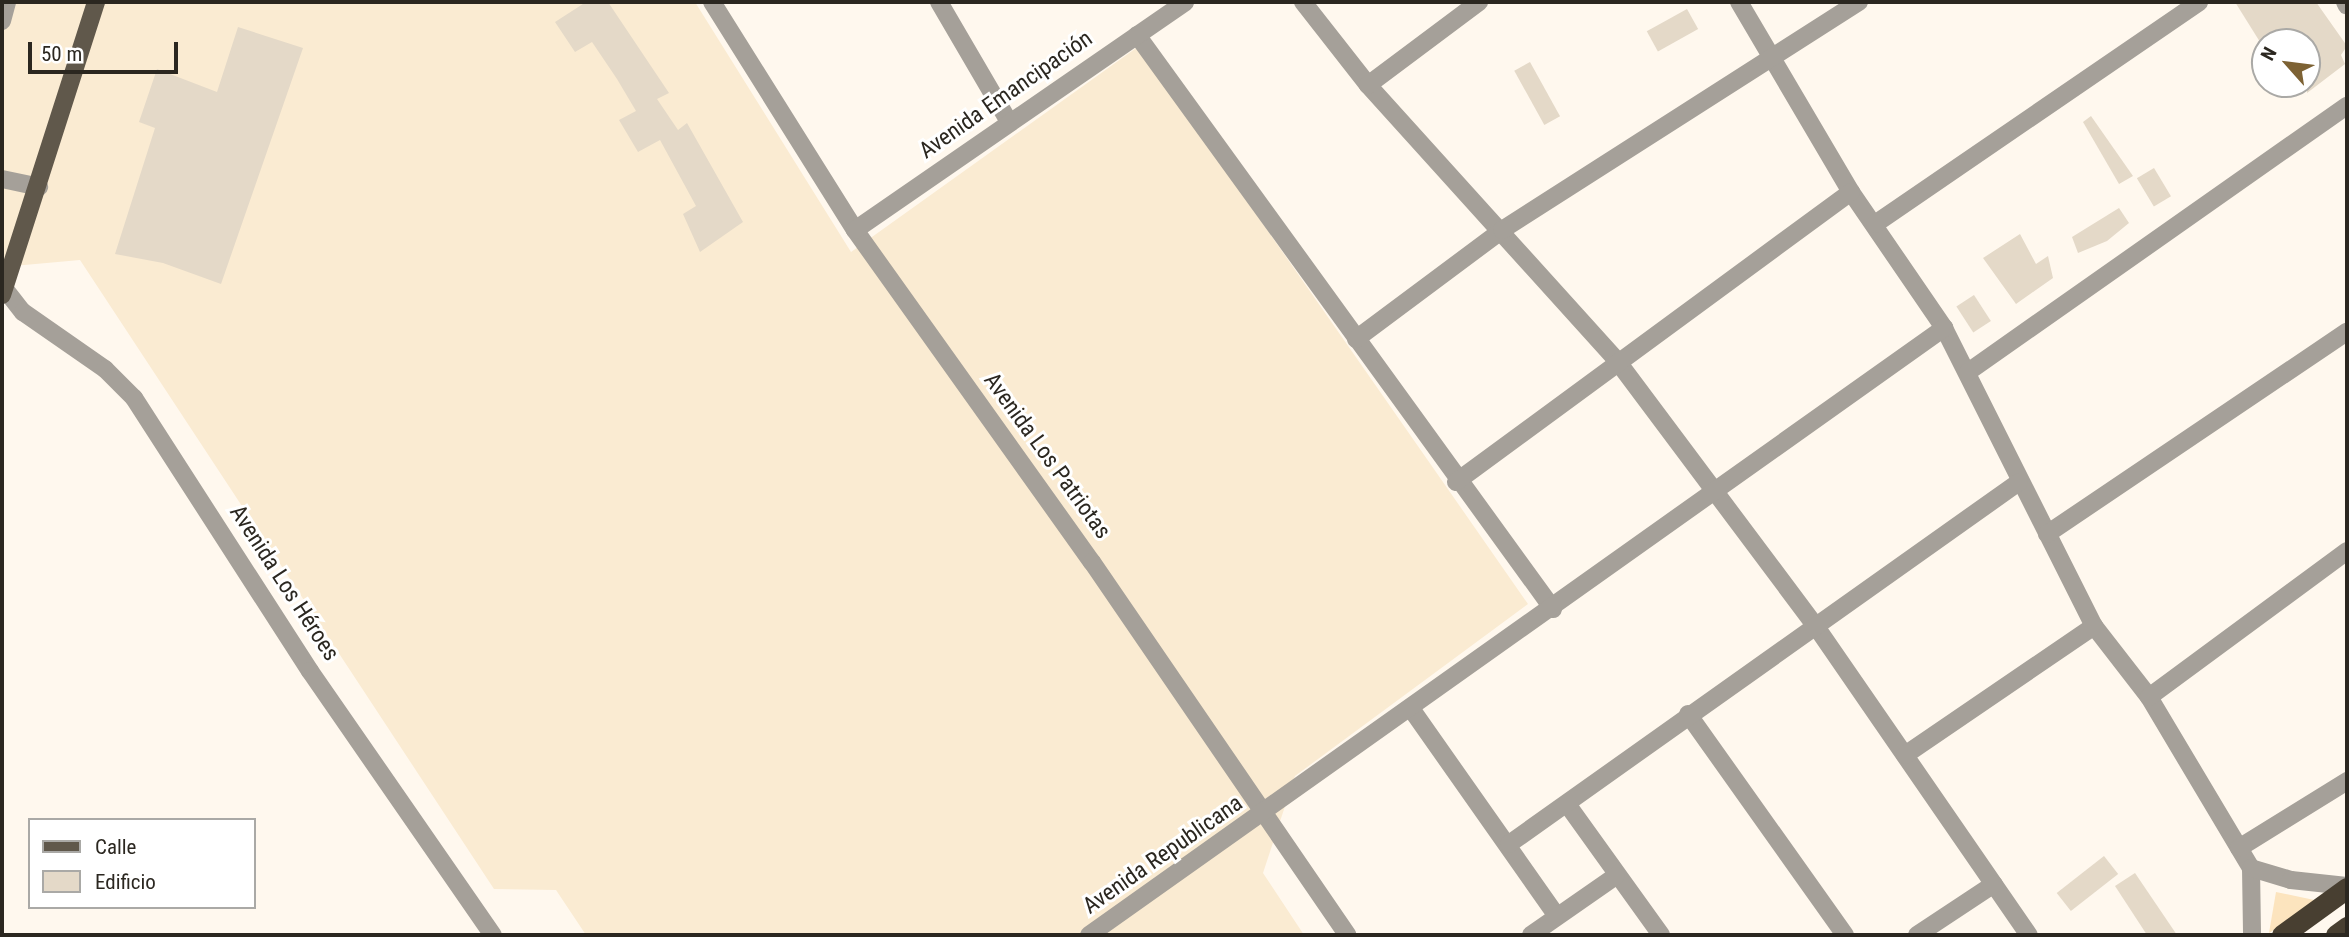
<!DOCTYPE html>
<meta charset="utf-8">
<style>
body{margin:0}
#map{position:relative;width:2349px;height:937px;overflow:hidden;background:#fff8ee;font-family:"Roboto Condensed",sans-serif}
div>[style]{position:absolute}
.built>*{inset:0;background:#faebd2}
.green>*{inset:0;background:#fce4be}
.building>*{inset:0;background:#e4d9c8;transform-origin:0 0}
.minor>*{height:18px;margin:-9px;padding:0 9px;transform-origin:9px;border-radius:9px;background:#a5a099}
.major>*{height:18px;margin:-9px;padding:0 9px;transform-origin:9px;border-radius:9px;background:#60584b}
.highway>*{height:21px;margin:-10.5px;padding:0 10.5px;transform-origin:10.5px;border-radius:10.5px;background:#483f31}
span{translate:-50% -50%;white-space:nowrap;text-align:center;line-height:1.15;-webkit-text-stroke:6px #fff;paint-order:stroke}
.street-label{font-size:23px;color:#2b2720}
.frame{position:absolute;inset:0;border:4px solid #2b2720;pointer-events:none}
.legend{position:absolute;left:28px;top:818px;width:228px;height:91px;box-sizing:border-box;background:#fff;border:2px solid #aaa9a6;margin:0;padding:9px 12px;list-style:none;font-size:21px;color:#2b2720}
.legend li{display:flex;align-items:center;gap:14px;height:35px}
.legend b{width:35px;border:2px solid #aaa9a6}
.north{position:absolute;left:2251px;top:28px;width:70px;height:70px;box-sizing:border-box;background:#fff;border:2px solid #aaa9a6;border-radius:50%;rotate:298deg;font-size:19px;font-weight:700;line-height:28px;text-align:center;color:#2b2720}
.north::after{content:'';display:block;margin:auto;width:24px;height:32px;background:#7d6234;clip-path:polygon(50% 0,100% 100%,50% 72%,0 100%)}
.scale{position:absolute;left:28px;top:42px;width:150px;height:32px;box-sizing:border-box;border:4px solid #2b2720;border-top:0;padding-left:9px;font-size:21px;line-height:24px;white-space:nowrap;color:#2b2720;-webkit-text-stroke:5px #fff;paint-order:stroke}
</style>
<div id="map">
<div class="built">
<div style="clip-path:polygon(2px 2px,695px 2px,851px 252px,1139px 46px,1528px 604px,1295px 776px,1263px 873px,1304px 935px,586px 935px,556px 890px,494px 889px,80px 260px,2px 267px)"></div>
</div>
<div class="green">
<div style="clip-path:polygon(2276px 892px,2319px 901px,2269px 933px)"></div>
</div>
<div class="building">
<div style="clip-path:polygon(586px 2px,608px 2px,669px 93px,657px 99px,678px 130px,687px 123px,743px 222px,700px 252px,683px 214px,696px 206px,660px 140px,638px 152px,619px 120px,636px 111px,617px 79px,592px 42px,575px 52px,555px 22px)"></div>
<div style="clip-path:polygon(2235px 2px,2316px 2px,2347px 46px,2341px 55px,2345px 64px,2307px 93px,2307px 42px,2260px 42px)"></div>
<div style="left:1687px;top:9px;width:23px;height:46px;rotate:61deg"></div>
<div style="clip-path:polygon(238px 27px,303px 48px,221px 284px,163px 263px,115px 254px,155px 128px,139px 122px,157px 69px,217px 92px)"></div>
<div style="left:1530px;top:62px;width:62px;height:18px;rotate:61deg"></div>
<div style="clip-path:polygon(2091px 116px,2133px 176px,2119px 184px,2083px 122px)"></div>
<div style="left:2154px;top:168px;width:33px;height:20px;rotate:59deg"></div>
<div style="clip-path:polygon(2119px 208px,2129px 223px,2107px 241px,2078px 253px,2072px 237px)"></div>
<div style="clip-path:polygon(2020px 234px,2036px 264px,2048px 256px,2053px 278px,2016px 304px,1983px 258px)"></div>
<div style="left:1974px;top:295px;width:31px;height:21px;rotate:57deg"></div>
<div style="left:2104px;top:856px;width:23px;height:60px;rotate:52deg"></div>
<div style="clip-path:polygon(2135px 873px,2177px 935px,2147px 935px,2115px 886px)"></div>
</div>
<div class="minor">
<div style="left:712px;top:2px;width:269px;rotate:57.9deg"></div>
<div style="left:855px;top:230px;width:408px;rotate:54.5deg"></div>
<div style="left:1092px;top:562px;width:452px;rotate:55.6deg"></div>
<div style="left:939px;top:2px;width:139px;rotate:59.7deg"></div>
<div style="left:1303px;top:2px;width:105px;rotate:51.9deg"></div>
<div style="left:1368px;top:85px;width:373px;rotate:47.9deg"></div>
<div style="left:1618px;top:362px;width:332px;rotate:53.2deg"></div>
<div style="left:1817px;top:628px;width:373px;rotate:55.4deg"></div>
<div style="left:1739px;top:2px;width:221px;rotate:59.5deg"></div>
<div style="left:1851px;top:192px;width:165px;rotate:55.6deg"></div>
<div style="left:1944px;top:328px;width:334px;rotate:63.3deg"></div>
<div style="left:2094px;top:626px;width:90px;rotate:52.2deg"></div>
<div style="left:2149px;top:697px;width:199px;rotate:59.2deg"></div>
<div style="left:2251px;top:868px;width:67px;rotate:89.1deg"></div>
<div style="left:2345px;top:2px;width:4px;rotate:63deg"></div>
<div style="left:2px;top:21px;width:20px;rotate:-75deg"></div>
<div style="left:1137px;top:35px;width:709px;rotate:54.07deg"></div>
<div style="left:1368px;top:85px;width:139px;rotate:-36.8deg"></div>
<div style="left:2px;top:179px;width:38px;rotate:12deg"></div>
<div style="left:1875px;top:224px;width:393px;rotate:-34.4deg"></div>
<div style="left:855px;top:230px;width:401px;rotate:-34.6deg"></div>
<div style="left:4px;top:288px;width:31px;rotate:52deg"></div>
<div style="left:23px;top:312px;width:100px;rotate:34.8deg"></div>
<div style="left:105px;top:369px;width:41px;rotate:45deg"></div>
<div style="left:134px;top:398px;width:325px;rotate:57.2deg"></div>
<div style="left:310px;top:671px;width:321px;rotate:55.3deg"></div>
<div style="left:1356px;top:339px;width:182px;rotate:-36.7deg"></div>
<div style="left:1502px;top:230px;width:424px;rotate:-32.6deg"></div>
<div style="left:1968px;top:372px;width:463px;rotate:-35.1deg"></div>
<div style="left:1456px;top:482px;width:490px;rotate:-36.3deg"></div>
<div style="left:2047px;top:534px;width:362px;rotate:-34deg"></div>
<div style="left:2149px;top:697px;width:246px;rotate:-36.4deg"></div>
<div style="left:1412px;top:710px;width:252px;rotate:54.9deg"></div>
<div style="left:1688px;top:714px;width:271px;rotate:54.6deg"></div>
<div style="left:1905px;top:755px;width:229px;rotate:-34.3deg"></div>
<div style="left:1567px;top:804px;width:161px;rotate:54.3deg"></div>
<div style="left:1509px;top:844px;width:625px;rotate:-35.37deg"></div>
<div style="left:2239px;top:848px;width:127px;rotate:-31.8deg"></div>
<div style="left:2251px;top:868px;width:42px;rotate:16.7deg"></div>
<div style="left:2291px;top:880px;width:56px;rotate:6.1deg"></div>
<div style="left:1089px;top:935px;width:1049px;rotate:-35.37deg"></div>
<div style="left:1531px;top:935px;width:103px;rotate:-34.8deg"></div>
<div style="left:1917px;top:935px;width:92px;rotate:-33.5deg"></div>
</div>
<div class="major">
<div style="left:2px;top:295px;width:308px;rotate:-72.2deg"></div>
</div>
<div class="highway">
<div style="left:2282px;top:935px;width:80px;rotate:-35.9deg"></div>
<div style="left:2336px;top:935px;width:14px;rotate:-36deg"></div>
</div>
<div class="street-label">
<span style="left:1006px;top:95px;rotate:-35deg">Avenida Emancipación</span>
<span style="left:1047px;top:456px;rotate:54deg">Avenida Los Patriotas</span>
<span style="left:284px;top:583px;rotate:57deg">Avenida Los Héroes</span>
<span style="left:1163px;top:855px;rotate:-35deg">Avenida Republicana</span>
</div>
<div class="frame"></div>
<ul class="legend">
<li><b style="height:9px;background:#60584b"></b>Calle</li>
<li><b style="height:19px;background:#e4d9c8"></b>Edificio</li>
</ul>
<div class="north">N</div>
<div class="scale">50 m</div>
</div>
